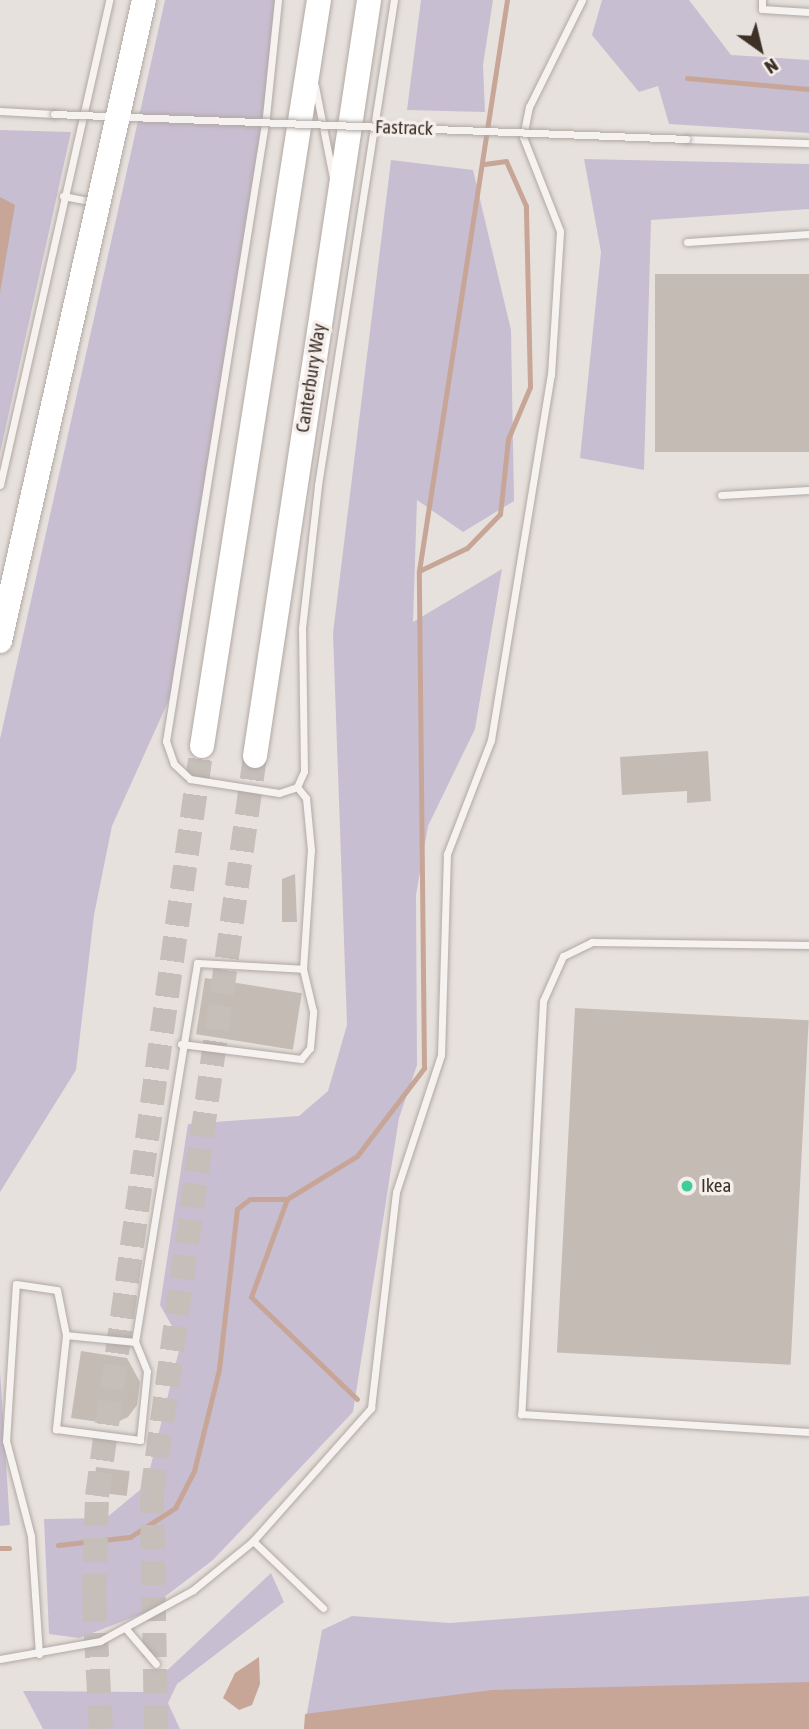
<!DOCTYPE html>
<style>
body{margin:0}
#map{position:relative;width:809px;height:1729px;overflow:hidden;background:#e7e1dd;font-family:"Asap Condensed",sans-serif}
div>[style]{position:absolute}
.green>*{inset:0;background:#c8bed1}
.water>*{inset:0;background:#c7a698}
.stream>*{height:5px;margin:-2.5px;padding:0 2.5px;transform-origin:2.5px;border-radius:2.5px;background:#c7a698}
.building>*{inset:0;background:#c4bbb4;transform-origin:0 0}
.trunk-tunnel>*{height:24px;margin-top:-12px;transform-origin:0;background:repeating-linear-gradient(90deg,#c5beb9 0 24px,transparent 0 36px)}
.roads{filter:drop-shadow(0 0 2px #b1a8a3) drop-shadow(0 0 2px #b1a8a3)}
.service>*{height:7px;margin:-3.5px;padding:0 3.5px;transform-origin:3.5px;border-radius:3.5px;background:#f5f2f0}
.trunk>*{height:24px;margin:-12px;padding:0 12px;transform-origin:12px;border-radius:12px;background:#fff}
.bridges{filter:drop-shadow(0 0 2px #b1a8a3) drop-shadow(0 0 2px #b1a8a3)}
.service-bridge>*{height:7px;margin:-3.5px;padding:0 3.5px;transform-origin:3.5px;border-radius:3.5px;background:#f5f2f0}
.trunk-bridge>*{height:24px;margin:-12px;padding:0 12px;transform-origin:12px;border-radius:12px;background:#fff}
.dots>*{width:19px;height:19px;translate:-50% -50%;box-sizing:border-box;border:4px solid #f5efec;border-radius:50%}
span{translate:-50% -50%;white-space:nowrap;text-align:center;line-height:1.15;-webkit-text-stroke:7px #f5efec;paint-order:stroke}
.street-label{font-size:19px;color:#3d3027}
.poi-label{font-size:19px;color:#3d3027}
.left{translate:0 -50%;text-align:left}
.north{position:absolute;left:725px;top:14px;width:70px;height:70px;-webkit-text-stroke:5px #f5efec;paint-order:stroke;rotate:146deg;font-size:19px;font-weight:700;line-height:28px;text-align:center;color:#3d3027}
.north::after{content:'';display:block;margin:auto;width:24px;height:32px;background:#3d3027;clip-path:polygon(50% 0,100% 100%,50% 72%,0 100%)}
</style>
<div id="map">
<div class="green">
<div style="clip-path:polygon(165px 0,279px 0,268px 97px,172px 693px,112px 826px,94px 915px,76px 1070px,0 1192px,0 739px)"></div>
<div style="clip-path:polygon(421px 0,493px 0,483px 65px,485px 112px,407px 110px)"></div>
<div style="clip-path:polygon(602px 0,689px 0,731px 55px,809px 60px,809px 133px,669px 124px,658px 86px,639px 92px,592px 35px)"></div>
<div style="clip-path:polygon(0 130px,71px 132px,0 453px)"></div>
<div style="clip-path:polygon(584px 159px,809px 164px,809px 209px,651px 220px,644px 470px,580px 458px,601px 252px)"></div>
<div style="clip-path:polygon(391px 160px,473px 170px,511px 330px,514px 501px,463px 532px,417px 500px,413px 622px,502px 569px,475px 729px,428px 826px,416px 895px,417px 1065px,399px 1118px,353px 1412px,213px 1560px,142px 1614px,79px 1638px,49px 1634px,44px 1519px,106px 1518px,146px 1485px,181px 1342px,160px 1305px,188px 1124px,299px 1116px,328px 1091px,347px 1025px,333px 633px)"></div>
<div style="clip-path:polygon(0 1371px,10px 1525px,0 1526px)"></div>
<div style="clip-path:polygon(271px 1573px,284px 1602px,177px 1684px,168px 1703px,180px 1729px,43px 1729px,23px 1691px,144px 1692px)"></div>
<div style="clip-path:polygon(809px 1596px,809px 1729px,304px 1729px,322px 1630px,352px 1616px,450px 1623px)"></div>
</div>
<div class="water">
<div style="clip-path:polygon(0 197px,15px 205px,0 293px)"></div>
<div style="clip-path:polygon(259px 1657px,260px 1684px,252px 1705px,239px 1710px,223px 1698px,235px 1673px)"></div>
<div style="clip-path:polygon(809px 1682px,809px 1729px,304px 1729px,305px 1714px,492px 1690px)"></div>
</div>
<div class="stream">
<div style="left:687px;top:78px;width:122px;rotate:5.2deg"></div>
<div style="left:419px;top:571px;width:53px;rotate:-25.6deg"></div>
<div style="left:467px;top:548px;width:47px;rotate:-45.9deg"></div>
<div style="left:500px;top:514px;width:75px;rotate:-83.9deg"></div>
<div style="left:508px;top:439px;width:56px;rotate:-67.1deg"></div>
<div style="left:530px;top:387px;width:181px;rotate:-91.3deg"></div>
<div style="left:526px;top:206px;width:49px;rotate:-114deg"></div>
<div style="left:506px;top:161px;width:22px;rotate:172deg"></div>
<div style="left:287px;top:1199px;width:104px;rotate:110.2deg"></div>
<div style="left:251px;top:1297px;width:147px;rotate:43.9deg"></div>
<div style="left:58px;top:1545px;width:72px;rotate:-6.3deg"></div>
<div style="left:130px;top:1537px;width:54px;rotate:-32.8deg"></div>
<div style="left:175px;top:1508px;width:42px;rotate:-62.8deg"></div>
<div style="left:194px;top:1471px;width:105px;rotate:-76.2deg"></div>
<div style="left:219px;top:1369px;width:161px;rotate:-83.6deg"></div>
<div style="left:237px;top:1209px;width:16px;rotate:-38deg"></div>
<div style="left:250px;top:1199px;width:37px"></div>
<div style="left:287px;top:1199px;width:82px;rotate:-31.6deg"></div>
<div style="left:357px;top:1156px;width:111px;rotate:-52.7deg"></div>
<div style="left:424px;top:1068px;width:497px;rotate:-90.6deg"></div>
<div style="left:419px;top:571px;width:578px;rotate:-81.24deg"></div>
<div style="left:0;top:1548px;width:9px"></div>
</div>
<div class="building">
<div style="left:809px;top:274px;width:178px;height:154px;rotate:90deg"></div>
<div style="clip-path:polygon(708px 751px,711px 801px,687px 803px,687px 791px,622px 795px,620px 757px)"></div>
<div style="clip-path:polygon(295px 874px,297px 922px,282px 922px,282px 879px)"></div>
<div style="left:205px;top:978px;width:98px;height:57px;rotate:9deg"></div>
<div style="left:575px;top:1008px;width:234px;height:345px;rotate:3deg"></div>
<div style="clip-path:polygon(81px 1351px,127px 1358px,140px 1382px,137px 1405px,128px 1417px,113px 1424px,71px 1418px)"></div>
<div style="left:96px;top:1467px;width:34px;height:25px;rotate:7deg"></div>
</div>
<div class="trunk-tunnel">
<div style="left:101px;top:1729px;width:131px;rotate:-93.1deg"></div>
<div style="left:94px;top:1598px;width:102px;rotate:-88.3deg"></div>
<div style="left:97px;top:1496px;width:757px;rotate:-82.03deg"></div>
<div style="left:156px;top:1729px;width:236px;rotate:-91deg"></div>
<div style="left:152px;top:1493px;width:744px;rotate:-82.04deg"></div>
</div>
<div class="roads">
<div class="service">
<div style="left:278px;top:0;width:118px;rotate:95.9deg"></div>
<div style="left:266px;top:117px;width:632px;rotate:99.1deg"></div>
<div style="left:166px;top:741px;width:24px;rotate:71deg"></div>
<div style="left:174px;top:764px;width:22px;rotate:43deg"></div>
<div style="left:190px;top:779px;width:90px;rotate:8.9deg"></div>
<div style="left:279px;top:793px;width:19px;rotate:-18deg"></div>
<div style="left:297px;top:787px;width:17px;rotate:-66deg"></div>
<div style="left:304px;top:771px;width:143px;rotate:-90.8deg"></div>
<div style="left:302px;top:628px;width:144px;rotate:-83.6deg"></div>
<div style="left:318px;top:485px;width:491px;rotate:-81.1deg"></div>
<div style="left:762px;top:0;width:9px;rotate:90deg"></div>
<div style="left:762px;top:9px;width:47px;rotate:3.7deg"></div>
<div style="left:315px;top:86px;width:94px;rotate:78.9deg"></div>
<div style="left:0;top:111px;width:54px;rotate:3.2deg"></div>
<div style="left:687px;top:139px;width:122px;rotate:1.9deg"></div>
<div style="left:63px;top:196px;width:31px;rotate:11deg"></div>
<div style="left:687px;top:242px;width:122px;rotate:-3.8deg"></div>
<div style="left:0;top:485px;width:497px;rotate:-77.3deg"></div>
<div style="left:721px;top:495px;width:88px;rotate:-3.3deg"></div>
<div style="left:809px;top:945px;width:217px;rotate:-179.2deg"></div>
<div style="left:592px;top:942px;width:32px;rotate:154deg"></div>
<div style="left:563px;top:956px;width:49px;rotate:114deg"></div>
<div style="left:543px;top:1001px;width:414px;rotate:93deg"></div>
<div style="left:521px;top:1414px;width:289px;rotate:3.6deg"></div>
<div style="left:181px;top:1044px;width:121px;rotate:7.1deg"></div>
<div style="left:301px;top:1059px;width:14px;rotate:-51deg"></div>
<div style="left:310px;top:1048px;width:37px;rotate:-85deg"></div>
<div style="left:313px;top:1011px;width:43px;rotate:-103.4deg"></div>
<div style="left:66px;top:1335px;width:95px;rotate:96.1deg"></div>
<div style="left:56px;top:1429px;width:85px;rotate:7.5deg"></div>
<div style="left:140px;top:1440px;width:69px;rotate:-84.2deg"></div>
<div style="left:147px;top:1371px;width:31px;rotate:-112deg"></div>
<div style="left:253px;top:1541px;width:97px;rotate:43.7deg"></div>
<div style="left:126px;top:1629px;width:46px;rotate:49.4deg"></div>
<div style="left:39px;top:1654px;width:118px;rotate:-93.9deg"></div>
<div style="left:31px;top:1536px;width:98px;rotate:-104.7deg"></div>
<div style="left:6px;top:1441px;width:157px;rotate:-86.4deg"></div>
<div style="left:16px;top:1284px;width:41px;rotate:8.3deg"></div>
<div style="left:57px;top:1290px;width:46px;rotate:78.7deg"></div>
<div style="left:66px;top:1335px;width:69px;rotate:5.8deg"></div>
<div style="left:135px;top:1342px;width:384px;rotate:-80.7deg"></div>
<div style="left:197px;top:963px;width:106px;rotate:3.2deg"></div>
<div style="left:303px;top:969px;width:119px;rotate:-86.2deg"></div>
<div style="left:311px;top:850px;width:52px;rotate:-95.5deg"></div>
<div style="left:306px;top:798px;width:14px;rotate:-129deg"></div>
<div style="left:0;top:1659px;width:102px;rotate:-10.2deg"></div>
<div style="left:100px;top:1641px;width:106px;rotate:-28.7deg"></div>
<div style="left:193px;top:1590px;width:77px;rotate:-39.2deg"></div>
<div style="left:253px;top:1541px;width:178px;rotate:-48.4deg"></div>
<div style="left:371px;top:1408px;width:217px;rotate:-83.4deg"></div>
<div style="left:396px;top:1192px;width:144px;rotate:-71.8deg"></div>
<div style="left:441px;top:1055px;width:201px;rotate:-88.3deg"></div>
<div style="left:447px;top:854px;width:122px;rotate:-68.9deg"></div>
<div style="left:491px;top:740px;width:370px;rotate:-80.7deg"></div>
<div style="left:551px;top:375px;width:144px;rotate:-86.4deg"></div>
<div style="left:560px;top:231px;width:101px;rotate:-111.5deg"></div>
<div style="left:523px;top:137px;width:31px;rotate:-79deg"></div>
<div style="left:529px;top:107px;width:119px;rotate:-63.6deg"></div>
</div>
<div class="trunk">
<div style="left:202px;top:746px;width:755px;rotate:-81.09deg"></div>
<div style="left:255px;top:756px;width:765px;rotate:-81.42deg"></div>
</div>
</div>
<div class="bridges">
<div class="service-bridge">
<div style="left:54px;top:114px;width:633px;rotate:2.26deg"></div>
</div>
<div class="trunk-bridge">
<div style="left:0;top:641px;width:657px;rotate:-77.34deg"></div>
</div>
</div>
<div class="dots">
<div style="left:687px;top:1186px;background:#41cd9a"></div>
</div>
<div class="street-label">
<span style="left:404px;top:128px;rotate:2deg">Fastrack</span>
<span style="left:311px;top:378px;rotate:-81deg">Canterbury Way</span>
</div>
<div class="poi-label">
<span class="left" style="left:701px;top:1186px">Ikea</span>
</div>
<div class="north">N</div>
</div>
